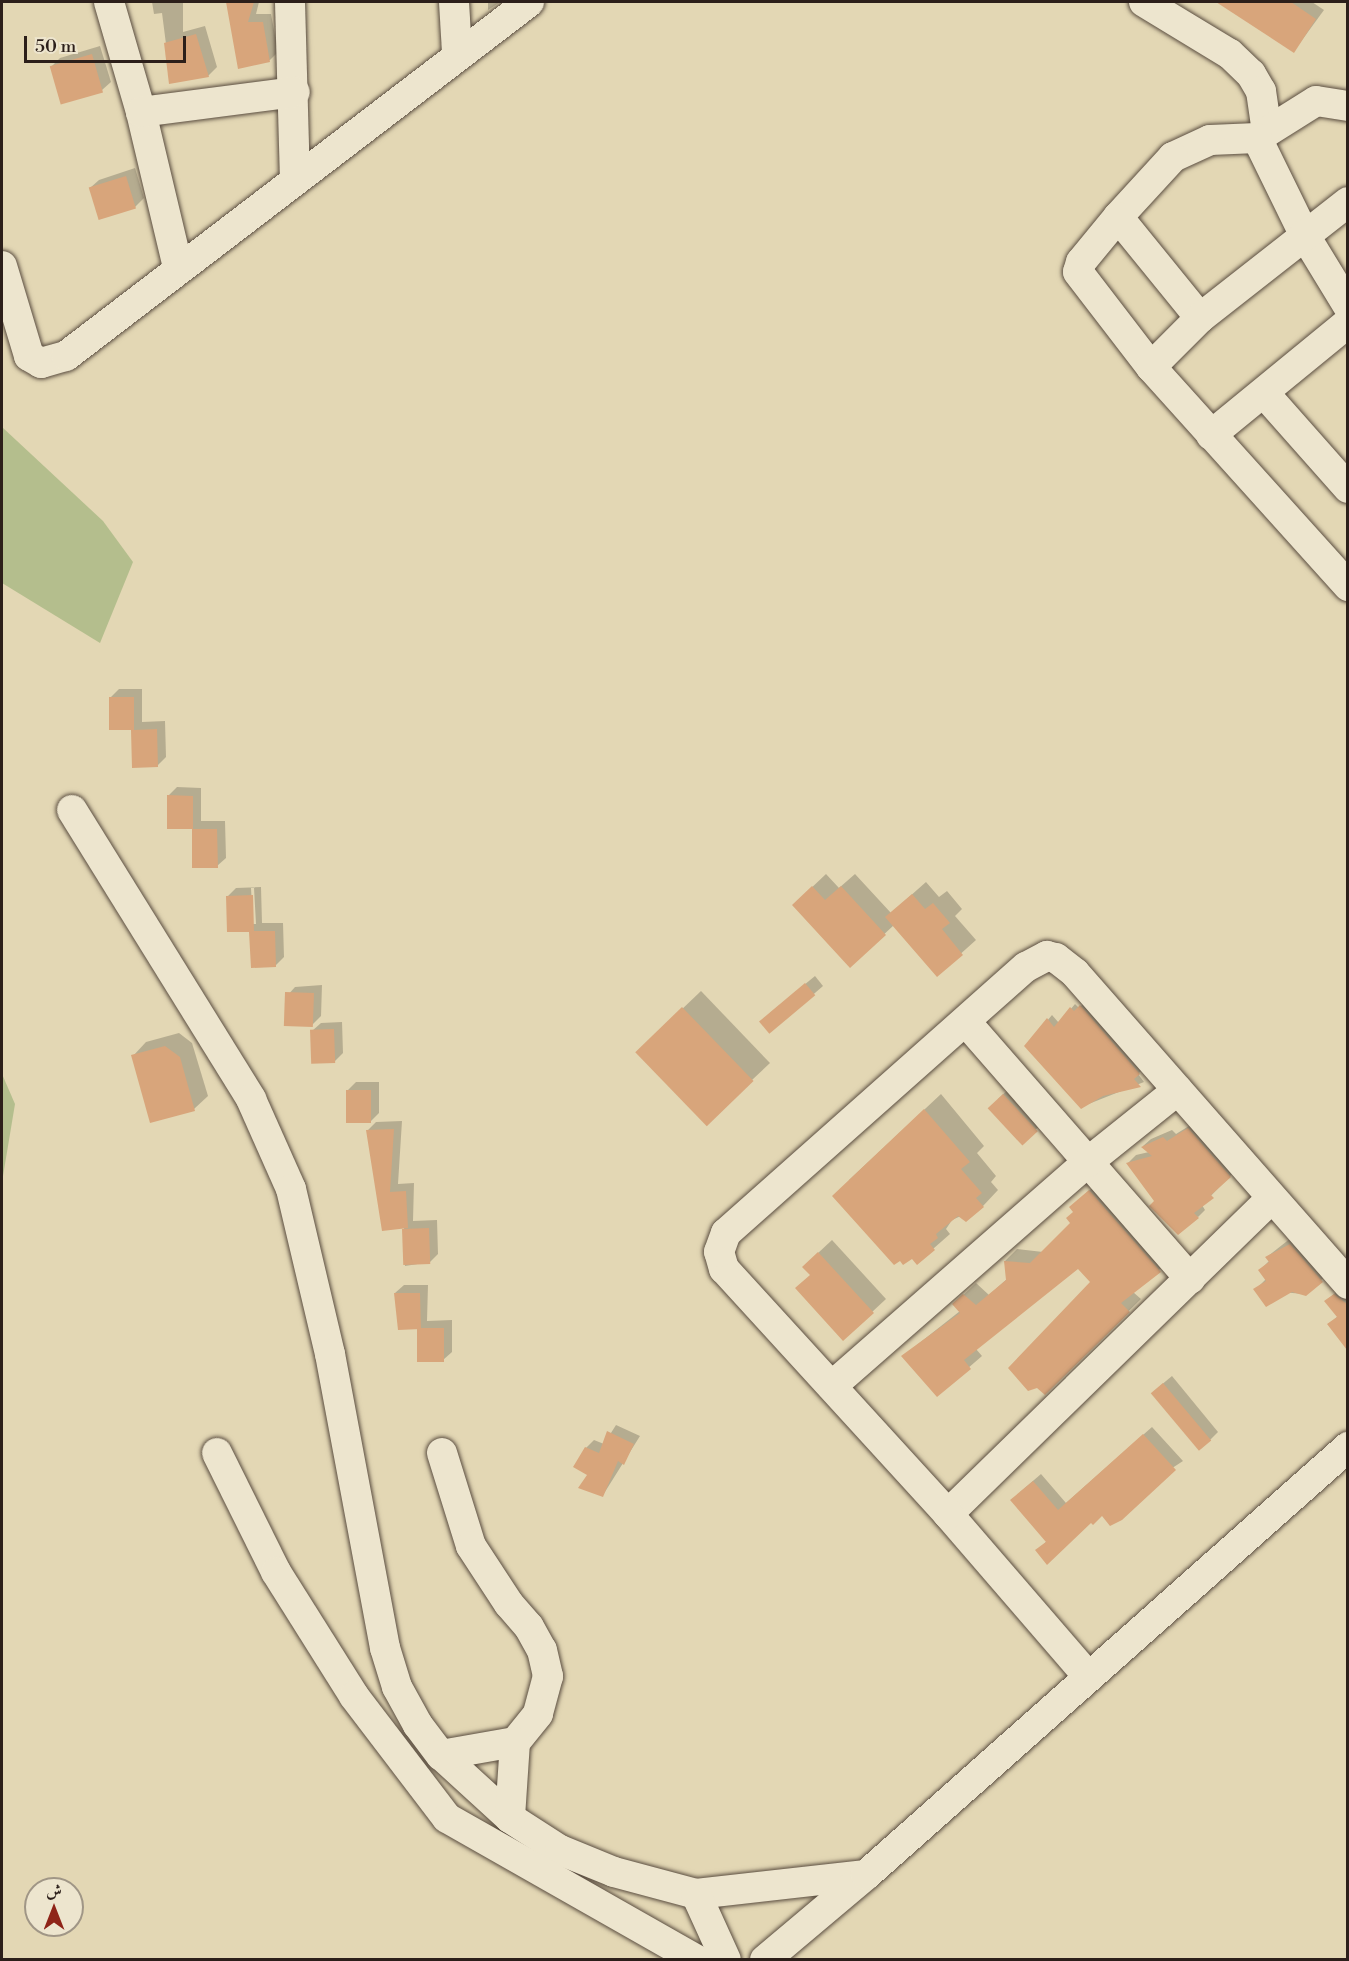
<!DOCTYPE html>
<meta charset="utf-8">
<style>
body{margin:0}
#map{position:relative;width:1349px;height:1961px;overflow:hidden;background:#e3d7b4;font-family:"Libre Bodoni",Amiri,serif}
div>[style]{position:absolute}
.green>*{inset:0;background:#b4be8d}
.shadow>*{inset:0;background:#0003}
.building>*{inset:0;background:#d8a57b;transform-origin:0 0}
.roads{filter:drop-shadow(0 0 2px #5a4d40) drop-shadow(0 0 2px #5a4d40)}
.minor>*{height:30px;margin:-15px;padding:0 15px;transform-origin:15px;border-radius:15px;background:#ede5ce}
span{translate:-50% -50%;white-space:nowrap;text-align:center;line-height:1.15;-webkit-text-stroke:4.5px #ede5ce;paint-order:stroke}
.frame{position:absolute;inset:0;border:3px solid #2c1f1a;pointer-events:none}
.north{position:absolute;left:24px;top:1877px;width:60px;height:60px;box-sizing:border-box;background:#ede5ce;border:2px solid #a09686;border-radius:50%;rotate:0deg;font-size:16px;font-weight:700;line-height:24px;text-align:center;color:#2c1f1a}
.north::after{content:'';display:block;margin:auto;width:21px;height:27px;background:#8f2418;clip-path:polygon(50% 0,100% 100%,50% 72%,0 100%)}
.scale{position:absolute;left:24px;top:36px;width:162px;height:27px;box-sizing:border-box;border:3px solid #2c1f1a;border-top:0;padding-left:8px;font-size:18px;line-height:21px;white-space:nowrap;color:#2c1f1a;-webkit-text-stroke:4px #ede5ce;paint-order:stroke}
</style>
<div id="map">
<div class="green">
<div style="clip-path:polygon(2px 427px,103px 521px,133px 562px,100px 643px,2px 583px)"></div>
<div style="clip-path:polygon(2px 1074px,15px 1104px,2px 1182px)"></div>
</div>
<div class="shadow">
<div style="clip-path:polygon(152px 2px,183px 2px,183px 32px,205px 26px,217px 67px,208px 76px,171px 83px,162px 13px,154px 14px)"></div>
<div style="clip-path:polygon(228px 2px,259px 2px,256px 14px,271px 14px,278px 52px,270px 60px,239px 67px)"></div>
<div style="clip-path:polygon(488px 2px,500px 2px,488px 10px)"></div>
<div style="clip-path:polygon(1226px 2px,1312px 2px,1324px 10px,1294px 51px,1224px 5px)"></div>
<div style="clip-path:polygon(100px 46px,111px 82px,102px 90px,52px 66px,60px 58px)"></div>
<div style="clip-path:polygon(135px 168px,144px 198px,135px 207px,90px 188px,99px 180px)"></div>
<div style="clip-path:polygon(119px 689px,142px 689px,142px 722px,165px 721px,166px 757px,157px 766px,111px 697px)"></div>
<div style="clip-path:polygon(177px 787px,201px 788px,201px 821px,225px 821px,226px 858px,217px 866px,193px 867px,193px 828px,168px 827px,168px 796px)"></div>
<div style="clip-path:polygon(826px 874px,839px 888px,855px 874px,891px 913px,926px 882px,939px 897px,947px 891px,962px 909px,955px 916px,976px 940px,937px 975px,894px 925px,850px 966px,807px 892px)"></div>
<div style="clip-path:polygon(evenodd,261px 887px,262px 923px,283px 923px,284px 957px,275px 966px,227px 897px,236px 888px,261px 887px,251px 888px,254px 888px,256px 924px,253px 924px,251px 888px)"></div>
<div style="clip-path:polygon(815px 976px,823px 986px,770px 1032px,770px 1013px)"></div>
<div style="clip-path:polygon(322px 985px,321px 1016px,312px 1025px,287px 996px,295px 987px)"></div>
<div style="clip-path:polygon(701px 991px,770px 1063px,752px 1080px,655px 1035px)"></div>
<div style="clip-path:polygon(1085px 1002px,1144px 1068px,1138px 1074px,1144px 1082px,1081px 1107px,1026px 1046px,1052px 1015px,1059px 1023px,1075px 1004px,1079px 1008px)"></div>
<div style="clip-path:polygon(342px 1022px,343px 1053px,334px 1062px,312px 1031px,321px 1023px)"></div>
<div style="clip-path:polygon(179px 1033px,192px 1043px,208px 1096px,194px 1109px,133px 1056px,146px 1042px)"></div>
<div style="clip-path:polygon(356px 1082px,379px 1082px,379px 1113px,370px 1122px,348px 1090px)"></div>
<div style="clip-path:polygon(1012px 1086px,1045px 1121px,1021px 1143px,998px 1099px)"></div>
<div style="clip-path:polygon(941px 1094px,984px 1146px,977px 1153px,996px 1176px,991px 1182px,998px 1190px,983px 1206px,952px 1220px,946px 1229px,950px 1234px,917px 1263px,849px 1180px)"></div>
<div style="clip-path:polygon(402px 1121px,398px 1184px,414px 1183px,413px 1221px,437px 1220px,438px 1254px,430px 1262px,405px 1266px,404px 1227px,383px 1229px,367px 1131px,376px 1122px)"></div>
<div style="clip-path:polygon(1197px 1121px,1238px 1168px,1202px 1205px,1205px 1210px,1198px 1217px,1156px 1201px,1128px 1163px,1136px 1155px,1149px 1152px,1143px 1146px,1151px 1139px,1172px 1130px,1176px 1134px)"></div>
<div style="clip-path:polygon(1102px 1179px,1172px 1259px,1133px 1292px,1141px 1299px,1045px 1393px,1092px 1282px,1078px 1267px,976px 1349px,982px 1356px,937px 1395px,903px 1356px,960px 1311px,954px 1304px,976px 1283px,989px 1295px,1007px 1279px,1005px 1261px,1017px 1249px,1043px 1252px,1072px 1223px,1075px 1212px,1071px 1207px)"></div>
<div style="clip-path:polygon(1296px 1234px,1335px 1268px,1305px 1294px,1255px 1290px,1266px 1279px,1260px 1270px,1269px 1261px,1267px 1257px)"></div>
<div style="clip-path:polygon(832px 1240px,886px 1299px,843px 1339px,811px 1275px,817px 1254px)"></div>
<div style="clip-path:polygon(404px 1285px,428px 1285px,427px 1321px,452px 1320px,452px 1352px,443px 1360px,395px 1293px)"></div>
<div style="clip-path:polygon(1343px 1286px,1348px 1289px,1348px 1339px,1343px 1342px,1329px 1324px,1338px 1316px,1326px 1301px)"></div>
<div style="clip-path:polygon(1172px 1376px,1218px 1432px,1210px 1440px,1160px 1386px)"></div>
<div style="clip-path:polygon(616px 1425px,640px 1436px,603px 1495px,589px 1475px,586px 1448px,594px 1440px,604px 1444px)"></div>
<div style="clip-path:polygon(1152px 1427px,1183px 1461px,1102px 1514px,1037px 1550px,1047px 1541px,1020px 1492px,1041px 1474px,1066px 1503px)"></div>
</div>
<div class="building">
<div style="clip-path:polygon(226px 2px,254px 2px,248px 22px,263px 22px,270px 62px,238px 69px)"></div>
<div style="clip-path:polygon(1216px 2px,1291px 2px,1316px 19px,1294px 53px)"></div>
<div style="clip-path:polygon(196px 34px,209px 77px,169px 84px,164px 43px)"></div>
<div style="left:92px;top:54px;width:40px;height:44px;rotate:74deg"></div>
<div style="left:126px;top:176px;width:34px;height:39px;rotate:73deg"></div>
<div style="clip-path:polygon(109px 697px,134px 697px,134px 730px,157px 729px,158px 767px,132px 768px,131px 730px,109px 730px)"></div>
<div style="clip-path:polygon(167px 795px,193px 796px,193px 829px,217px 829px,218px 868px,192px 868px,192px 829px,167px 829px)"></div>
<div style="clip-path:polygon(812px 886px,825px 900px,841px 886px,886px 935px,850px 968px,792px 905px)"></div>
<div style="clip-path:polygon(912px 894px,925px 909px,933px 903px,950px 923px,942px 929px,963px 955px,937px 977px,885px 917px)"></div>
<div style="clip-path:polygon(253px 895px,254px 931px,275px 931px,276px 967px,251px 968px,249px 932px,227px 932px,226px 896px)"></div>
<div style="left:805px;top:983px;width:16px;height:60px;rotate:50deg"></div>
<div style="left:314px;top:993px;width:34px;height:29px;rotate:92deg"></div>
<div style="clip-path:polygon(1080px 1005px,1140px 1074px,1134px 1079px,1141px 1087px,1103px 1096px,1081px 1109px,1024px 1046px,1047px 1018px,1054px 1027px,1070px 1007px,1074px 1011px)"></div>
<div style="left:682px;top:1007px;width:103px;height:65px;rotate:46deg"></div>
<div style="left:334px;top:1029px;width:34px;height:24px;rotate:88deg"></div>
<div style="clip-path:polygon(165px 1046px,180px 1057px,195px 1111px,150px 1123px,131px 1055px)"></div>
<div style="left:346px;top:1090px;width:25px;height:33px"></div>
<div style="left:1003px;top:1094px;width:51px;height:21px;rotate:47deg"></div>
<div style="clip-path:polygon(924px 1109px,970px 1162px,961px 1169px,982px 1193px,976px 1198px,984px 1207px,966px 1222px,958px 1216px,936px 1234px,938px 1238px,930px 1244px,935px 1250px,917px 1265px,912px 1259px,903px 1265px,900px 1261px,894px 1265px,832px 1196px)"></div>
<div style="clip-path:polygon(1188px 1128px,1231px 1177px,1211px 1195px,1214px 1198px,1194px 1213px,1199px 1218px,1178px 1235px,1149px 1206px,1154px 1201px,1126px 1163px,1152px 1156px,1141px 1147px,1163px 1137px,1167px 1141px)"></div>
<div style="clip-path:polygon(394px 1129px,390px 1192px,406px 1191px,408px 1228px,382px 1231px,366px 1130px)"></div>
<div style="clip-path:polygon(1089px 1190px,1161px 1272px,1121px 1303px,1130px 1312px,1045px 1395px,1037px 1388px,1028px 1391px,1008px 1368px,1090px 1282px,1078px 1269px,964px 1360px,971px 1369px,937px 1397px,901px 1356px,960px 1313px,952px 1304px,963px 1294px,976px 1305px,1006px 1280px,1004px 1261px,1030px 1263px,1070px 1223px,1066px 1218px,1073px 1212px,1069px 1207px)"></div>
<div style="left:429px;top:1228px;width:36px;height:27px;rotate:88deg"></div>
<div style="clip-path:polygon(1290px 1244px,1323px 1282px,1306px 1296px,1292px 1292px,1266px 1307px,1253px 1289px,1266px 1281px,1258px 1270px,1269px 1262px,1265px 1257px)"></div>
<div style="clip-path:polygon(818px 1252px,874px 1313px,843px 1341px,795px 1288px,810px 1275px,802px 1267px)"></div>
<div style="clip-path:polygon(394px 1293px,420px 1293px,421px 1329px,398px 1330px)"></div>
<div style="clip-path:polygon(1334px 1294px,1347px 1304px,1347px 1350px,1327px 1324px,1337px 1317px,1324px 1301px)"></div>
<div style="left:444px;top:1328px;width:34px;height:27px;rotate:90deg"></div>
<div style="left:1163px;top:1383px;width:75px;height:16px;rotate:50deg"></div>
<div style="clip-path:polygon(607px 1431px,634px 1444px,624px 1465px,618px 1461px,603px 1497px,578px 1488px,587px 1475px,573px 1467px,585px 1447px,599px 1453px)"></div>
<div style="clip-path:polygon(1143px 1434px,1176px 1470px,1122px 1520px,1110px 1526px,1102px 1516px,1093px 1525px,1091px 1523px,1047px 1565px,1035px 1550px,1046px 1542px,1010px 1500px,1033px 1481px,1058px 1510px)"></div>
</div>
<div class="roads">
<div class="minor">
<div style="left:109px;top:2px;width:115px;rotate:73.8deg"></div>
<div style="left:141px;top:112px;width:159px;rotate:76.6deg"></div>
<div style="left:290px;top:2px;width:175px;rotate:88.4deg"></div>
<div style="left:454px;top:2px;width:51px;rotate:86.6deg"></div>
<div style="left:1144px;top:2px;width:100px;rotate:31.2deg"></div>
<div style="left:1230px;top:54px;width:29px;rotate:44deg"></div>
<div style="left:1251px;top:74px;width:20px;rotate:60deg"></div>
<div style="left:1261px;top:91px;width:41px;rotate:81.7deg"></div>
<div style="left:1348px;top:106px;width:32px;rotate:-171deg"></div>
<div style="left:1316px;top:101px;width:70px;rotate:147.9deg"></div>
<div style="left:1257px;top:138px;width:47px;rotate:177.6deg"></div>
<div style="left:1210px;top:140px;width:41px;rotate:155.3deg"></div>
<div style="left:1173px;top:157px;width:81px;rotate:132.5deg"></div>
<div style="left:1118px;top:217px;width:58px;rotate:129.4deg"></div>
<div style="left:1081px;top:262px;width:10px;rotate:107deg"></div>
<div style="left:1078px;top:272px;width:120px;rotate:52.5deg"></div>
<div style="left:1151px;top:367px;width:295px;rotate:48deg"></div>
<div style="left:141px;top:112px;width:155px;rotate:-7.4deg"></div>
<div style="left:1257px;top:138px;width:107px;rotate:63.9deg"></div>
<div style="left:1304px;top:234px;width:84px;rotate:58.6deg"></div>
<div style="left:1118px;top:217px;width:130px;rotate:50.9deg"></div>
<div style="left:2px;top:266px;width:94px;rotate:73.3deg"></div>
<div style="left:29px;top:356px;width:14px;rotate:30deg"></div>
<div style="left:41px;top:363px;width:26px;rotate:-16deg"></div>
<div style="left:66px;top:356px;width:583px;rotate:-37.4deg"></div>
<div style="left:1151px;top:367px;width:69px;rotate:-45deg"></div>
<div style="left:1200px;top:318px;width:188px;rotate:-38.1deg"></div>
<div style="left:1264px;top:393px;width:127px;rotate:48.5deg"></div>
<div style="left:1211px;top:435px;width:177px;rotate:-39.3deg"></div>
<div style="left:72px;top:810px;width:340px;rotate:58.2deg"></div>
<div style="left:251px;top:1099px;width:98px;rotate:66deg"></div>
<div style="left:291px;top:1189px;width:170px;rotate:76.7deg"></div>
<div style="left:330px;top:1354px;width:299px;rotate:79.4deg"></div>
<div style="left:385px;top:1648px;width:41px;rotate:72.9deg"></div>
<div style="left:397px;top:1687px;width:43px;rotate:61.1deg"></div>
<div style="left:418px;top:1725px;width:38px;rotate:53deg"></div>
<div style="left:441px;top:1755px;width:93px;rotate:42.4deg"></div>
<div style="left:510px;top:1818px;width:59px;rotate:32.6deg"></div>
<div style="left:560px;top:1850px;width:58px;rotate:22.2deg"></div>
<div style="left:614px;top:1872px;width:85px;rotate:15deg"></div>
<div style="left:696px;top:1894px;width:171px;rotate:-6.4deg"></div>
<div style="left:966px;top:1022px;width:341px;rotate:48.9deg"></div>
<div style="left:833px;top:1385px;width:339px;rotate:-41.2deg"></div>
<div style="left:1088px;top:1162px;width:115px;rotate:-38.7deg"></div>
<div style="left:217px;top:1453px;width:133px;rotate:63.6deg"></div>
<div style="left:276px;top:1572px;width:146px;rotate:57.8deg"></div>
<div style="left:354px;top:1696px;width:153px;rotate:52.7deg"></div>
<div style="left:447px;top:1818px;width:288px;rotate:29.6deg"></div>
<div style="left:442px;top:1453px;width:97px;rotate:72.7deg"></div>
<div style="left:471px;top:1546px;width:69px;rotate:56.8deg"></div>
<div style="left:509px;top:1604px;width:30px;rotate:49deg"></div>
<div style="left:529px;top:1627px;width:26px;rotate:61deg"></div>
<div style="left:542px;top:1650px;width:27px;rotate:77deg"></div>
<div style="left:548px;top:1676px;width:39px;rotate:105deg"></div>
<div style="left:538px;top:1714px;width:36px;rotate:129deg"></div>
<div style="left:515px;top:1742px;width:76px;rotate:93.8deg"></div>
<div style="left:948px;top:1514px;width:450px;rotate:-44.3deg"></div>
<div style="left:1087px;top:1675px;width:213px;rotate:-130.8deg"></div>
<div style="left:948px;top:1514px;width:332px;rotate:-132.4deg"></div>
<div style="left:724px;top:1269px;width:18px;rotate:-106deg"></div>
<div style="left:719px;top:1252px;width:20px;rotate:-70deg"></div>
<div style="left:726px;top:1233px;width:401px;rotate:-41.6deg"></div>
<div style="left:1026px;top:967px;width:24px;rotate:-28deg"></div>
<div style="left:1047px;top:956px;width:9px;rotate:13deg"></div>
<div style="left:1056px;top:958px;width:24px;rotate:38deg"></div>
<div style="left:1075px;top:973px;width:414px;rotate:48.7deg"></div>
<div style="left:441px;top:1755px;width:75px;rotate:-10deg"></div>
<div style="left:696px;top:1894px;width:72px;rotate:65.6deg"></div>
<div style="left:765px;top:1960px;width:132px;rotate:-40.1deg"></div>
<div style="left:866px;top:1875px;width:645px;rotate:-41.6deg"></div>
</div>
</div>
<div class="frame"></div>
<div class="north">ش</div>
<div class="scale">50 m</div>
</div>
